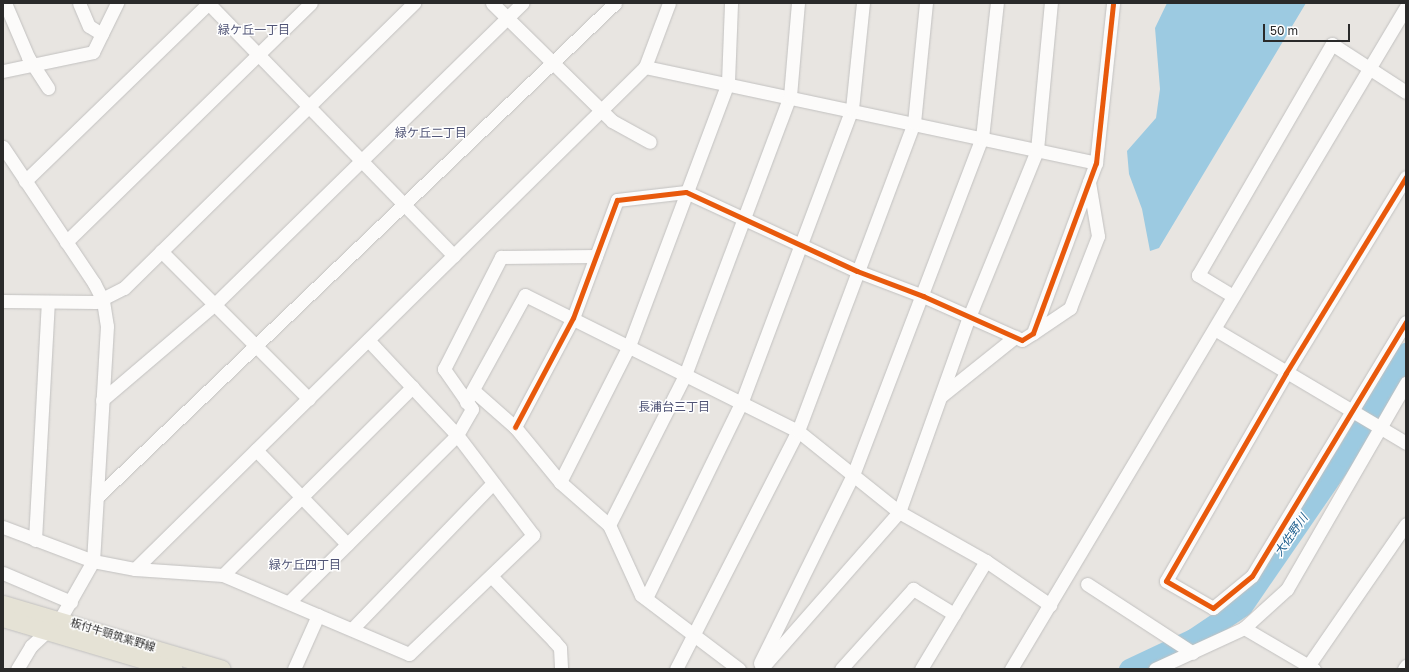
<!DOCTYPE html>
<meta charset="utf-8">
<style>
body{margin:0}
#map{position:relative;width:1409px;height:672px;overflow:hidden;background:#e8e5e1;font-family:"Golos Text","Noto Sans JP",sans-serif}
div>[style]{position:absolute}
.water>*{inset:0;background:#9ccae1}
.river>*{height:21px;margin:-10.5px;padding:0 10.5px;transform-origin:10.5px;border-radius:10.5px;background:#9ccae1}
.roads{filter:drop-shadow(0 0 1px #c2c1c0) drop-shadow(0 0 1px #c2c1c0)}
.minor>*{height:13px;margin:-6.5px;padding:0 6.5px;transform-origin:6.5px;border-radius:6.5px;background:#fcfbfa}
.major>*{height:17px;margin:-8.5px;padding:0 8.5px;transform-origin:8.5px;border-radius:8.5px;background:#e5e2d5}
.cycleway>*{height:5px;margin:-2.5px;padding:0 2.5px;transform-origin:2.5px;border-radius:2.5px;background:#e8590c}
span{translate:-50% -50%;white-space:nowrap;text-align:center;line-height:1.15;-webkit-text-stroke:3px #fff;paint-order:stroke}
.street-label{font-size:11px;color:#2a2a2a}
.neighbourhood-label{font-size:12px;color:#505476}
.water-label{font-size:12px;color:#1c5d8c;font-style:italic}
.frame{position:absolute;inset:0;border:4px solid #2a2a2a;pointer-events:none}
.scale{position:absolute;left:1263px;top:24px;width:87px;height:18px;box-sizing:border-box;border:2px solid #2a2a2a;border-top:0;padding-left:5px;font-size:12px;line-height:14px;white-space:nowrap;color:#2a2a2a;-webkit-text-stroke:3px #fff;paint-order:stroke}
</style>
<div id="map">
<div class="water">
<div style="clip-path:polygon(1167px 3px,1306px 3px,1159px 248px,1150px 251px,1142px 209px,1129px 174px,1127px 151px,1156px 118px,1160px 89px,1155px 28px)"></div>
</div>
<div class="river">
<div style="left:1129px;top:669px;width:71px;rotate:-25.1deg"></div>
<div style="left:1193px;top:639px;width:59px;rotate:-34deg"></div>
<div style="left:1242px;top:606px;width:182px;rotate:-55.5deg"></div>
<div style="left:1345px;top:456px;width:120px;rotate:-59.4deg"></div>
</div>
<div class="roads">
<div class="minor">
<div style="left:5px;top:3px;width:59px;rotate:66.9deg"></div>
<div style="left:28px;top:57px;width:37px;rotate:57deg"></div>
<div style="left:79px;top:3px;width:25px;rotate:67deg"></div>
<div style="left:89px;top:26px;width:15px;rotate:32deg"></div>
<div style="left:492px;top:3px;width:168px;rotate:44.5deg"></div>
<div style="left:612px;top:121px;width:43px;rotate:28.9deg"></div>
<div style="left:209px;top:4px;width:351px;rotate:45.8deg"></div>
<div style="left:645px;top:67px;width:461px;rotate:12deg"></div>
<div style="left:3px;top:71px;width:92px;rotate:-11.9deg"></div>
<div style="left:93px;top:52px;width:55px;rotate:-63.9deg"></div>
<div style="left:3px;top:147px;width:164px;rotate:56.2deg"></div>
<div style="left:94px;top:283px;width:20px;rotate:63deg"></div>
<div style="left:103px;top:301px;width:25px;rotate:81deg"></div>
<div style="left:107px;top:326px;width:235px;rotate:93.4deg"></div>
<div style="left:93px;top:561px;width:67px;rotate:119.6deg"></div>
<div style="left:60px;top:619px;width:40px;rotate:137deg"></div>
<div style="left:31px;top:646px;width:27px;rotate:121deg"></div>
<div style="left:1406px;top:177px;width:230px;rotate:121.5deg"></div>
<div style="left:1286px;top:373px;width:240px;rotate:120deg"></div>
<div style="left:1166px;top:581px;width:54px;rotate:29.9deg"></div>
<div style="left:1213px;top:608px;width:50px;rotate:-39.4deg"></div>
<div style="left:1252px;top:576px;width:297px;rotate:-58.8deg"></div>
<div style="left:25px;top:181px;width:256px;rotate:-44.1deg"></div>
<div style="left:66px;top:242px;width:342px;rotate:-44.3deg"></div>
<div style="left:161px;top:251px;width:209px;rotate:45deg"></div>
<div style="left:1233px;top:296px;width:41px;rotate:-149deg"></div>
<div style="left:1198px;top:275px;width:267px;rotate:-59.9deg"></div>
<div style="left:1332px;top:44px;width:88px;rotate:33deg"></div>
<div style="left:3px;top:301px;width:93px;rotate:0.6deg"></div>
<div style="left:96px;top:302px;width:31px;rotate:-27deg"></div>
<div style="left:124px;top:288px;width:407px;rotate:-44.5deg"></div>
<div style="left:1216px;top:330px;width:221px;rotate:30.7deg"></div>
<div style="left:1033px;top:333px;width:45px;rotate:-34deg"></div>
<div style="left:1070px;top:308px;width:77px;rotate:-68.7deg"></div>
<div style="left:1098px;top:236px;width:55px;rotate:-99.5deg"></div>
<div style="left:474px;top:391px;width:55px;rotate:41.3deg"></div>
<div style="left:515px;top:427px;width:71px;rotate:50.7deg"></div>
<div style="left:560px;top:482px;width:65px;rotate:41.3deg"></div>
<div style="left:609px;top:525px;width:77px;rotate:65.4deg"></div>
<div style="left:641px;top:595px;width:123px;rotate:37.1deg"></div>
<div style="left:941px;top:396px;width:95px;rotate:-38.6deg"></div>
<div style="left:102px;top:400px;width:150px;rotate:-40.4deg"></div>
<div style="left:216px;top:303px;width:429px;rotate:-44.4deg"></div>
<div style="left:466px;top:402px;width:122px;rotate:-61.1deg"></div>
<div style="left:525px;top:295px;width:305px;rotate:26.5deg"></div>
<div style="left:798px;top:431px;width:129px;rotate:38.7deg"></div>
<div style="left:899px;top:512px;width:100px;rotate:29.4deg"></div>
<div style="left:986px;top:561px;width:78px;rotate:34.5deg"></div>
<div style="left:515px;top:427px;width:123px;rotate:-62deg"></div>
<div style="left:573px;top:318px;width:126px;rotate:-69.6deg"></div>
<div style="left:617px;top:200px;width:69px;rotate:-6.6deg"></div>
<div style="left:686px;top:192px;width:188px;rotate:24.8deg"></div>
<div style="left:857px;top:271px;width:71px;rotate:20.7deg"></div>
<div style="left:923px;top:296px;width:108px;rotate:24deg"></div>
<div style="left:1022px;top:340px;width:13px;rotate:-32deg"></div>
<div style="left:1033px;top:333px;width:181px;rotate:-69.7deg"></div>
<div style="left:1096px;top:163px;width:161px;rotate:-83.9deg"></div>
<div style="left:256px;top:450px;width:131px;rotate:45.9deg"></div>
<div style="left:560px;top:482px;width:153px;rotate:-63.1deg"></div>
<div style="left:629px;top:346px;width:282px;rotate:-69.4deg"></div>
<div style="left:728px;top:82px;width:79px;rotate:-87.8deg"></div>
<div style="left:97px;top:497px;width:716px;rotate:-43.64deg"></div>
<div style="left:609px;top:525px;width:168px;rotate:-63.1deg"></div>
<div style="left:685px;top:375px;width:298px;rotate:-69.4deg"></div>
<div style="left:790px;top:96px;width:93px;rotate:-85.1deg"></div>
<div style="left:3px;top:527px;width:96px;rotate:20.7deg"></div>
<div style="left:93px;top:561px;width:43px;rotate:10.8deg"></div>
<div style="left:135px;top:569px;width:88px;rotate:3.9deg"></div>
<div style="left:223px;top:575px;width:202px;rotate:23deg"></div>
<div style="left:409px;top:654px;width:172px;rotate:-43.8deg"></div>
<div style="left:533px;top:535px;width:126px;rotate:-127.2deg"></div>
<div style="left:457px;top:435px;width:130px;rotate:-133.1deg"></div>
<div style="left:35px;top:540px;width:237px;rotate:-86.9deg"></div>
<div style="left:135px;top:569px;width:716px;rotate:-44.55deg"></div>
<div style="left:645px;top:67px;width:68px;rotate:-69.4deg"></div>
<div style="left:3px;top:573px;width:74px;rotate:23.1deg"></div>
<div style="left:223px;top:575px;width:267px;rotate:-44.8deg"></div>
<div style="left:491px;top:576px;width:91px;rotate:45.9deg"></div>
<div style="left:554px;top:641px;width:9px;rotate:49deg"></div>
<div style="left:560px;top:648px;width:21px;rotate:87deg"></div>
<div style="left:1087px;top:584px;width:126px;rotate:33.1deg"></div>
<div style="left:646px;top:598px;width:219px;rotate:-64deg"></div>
<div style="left:742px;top:401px;width:312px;rotate:-69.4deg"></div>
<div style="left:852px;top:109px;width:107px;rotate:-84.1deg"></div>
<div style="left:289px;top:602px;width:237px;rotate:-44.8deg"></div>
<div style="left:457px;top:435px;width:30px;rotate:-60deg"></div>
<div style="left:472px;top:409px;width:49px;rotate:-125deg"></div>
<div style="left:444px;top:369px;width:126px;rotate:-63deg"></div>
<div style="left:501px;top:257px;width:95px;rotate:-0.6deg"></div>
<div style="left:1244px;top:628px;width:81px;rotate:30.4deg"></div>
<div style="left:352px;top:629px;width:203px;rotate:-46deg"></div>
<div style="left:760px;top:663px;width:210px;rotate:-63.7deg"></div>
<div style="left:853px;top:475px;width:361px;rotate:-69.1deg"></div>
<div style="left:982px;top:138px;width:136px;rotate:-83.7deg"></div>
<div style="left:294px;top:669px;width:59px;rotate:-66deg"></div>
<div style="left:676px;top:669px;width:267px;rotate:-62.9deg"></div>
<div style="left:798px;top:431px;width:329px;rotate:-69.4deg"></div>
<div style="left:914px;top:123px;width:121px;rotate:-84.3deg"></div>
<div style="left:761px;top:669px;width:209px;rotate:-48.7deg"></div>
<div style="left:899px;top:512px;width:207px;rotate:-70.3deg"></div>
<div style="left:969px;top:317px;width:180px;rotate:-67.8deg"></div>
<div style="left:1037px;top:150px;width:148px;rotate:-84.6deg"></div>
<div style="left:841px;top:669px;width:108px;rotate:-48deg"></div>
<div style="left:913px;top:589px;width:48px;rotate:31.4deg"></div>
<div style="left:921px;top:669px;width:126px;rotate:-59deg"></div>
<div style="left:1011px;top:669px;width:771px;rotate:-59.18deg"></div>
<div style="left:1155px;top:669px;width:98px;rotate:-24.7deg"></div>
<div style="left:1244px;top:628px;width:58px;rotate:-42.2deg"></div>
<div style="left:1287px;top:589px;width:238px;rotate:-60deg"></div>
<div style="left:1306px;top:669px;width:176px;rotate:-55.4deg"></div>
<div style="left:1404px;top:669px;width:4px;rotate:-56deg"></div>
</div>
<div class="major">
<div style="left:3px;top:604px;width:228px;rotate:16.5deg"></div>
<div style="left:3px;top:618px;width:178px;rotate:16.6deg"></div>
</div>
</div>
<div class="cycleway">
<div style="left:1406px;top:177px;width:230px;rotate:121.5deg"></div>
<div style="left:1286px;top:373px;width:240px;rotate:120deg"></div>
<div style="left:1166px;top:581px;width:54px;rotate:29.9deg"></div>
<div style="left:1213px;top:608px;width:50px;rotate:-39.4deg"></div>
<div style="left:1252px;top:576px;width:297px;rotate:-58.8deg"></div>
<div style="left:515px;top:427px;width:123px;rotate:-62deg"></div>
<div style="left:573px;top:318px;width:126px;rotate:-69.6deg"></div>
<div style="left:617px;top:200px;width:69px;rotate:-6.6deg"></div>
<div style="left:686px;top:192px;width:188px;rotate:24.8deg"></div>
<div style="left:857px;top:271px;width:71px;rotate:20.7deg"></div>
<div style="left:923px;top:296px;width:108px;rotate:24deg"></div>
<div style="left:1022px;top:340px;width:13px;rotate:-32deg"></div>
<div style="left:1033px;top:333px;width:181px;rotate:-69.7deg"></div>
<div style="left:1096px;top:163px;width:161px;rotate:-83.9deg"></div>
</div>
<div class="street-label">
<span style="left:113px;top:635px;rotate:17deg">板付牛頸筑紫野線</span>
</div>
<div class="neighbourhood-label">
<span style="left:254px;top:30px">緑ケ丘一丁目</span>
<span style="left:431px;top:133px">緑ケ丘二丁目</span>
<span style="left:674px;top:407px">長浦台三丁目</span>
<span style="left:305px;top:565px">緑ケ丘四丁目</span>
</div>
<div class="water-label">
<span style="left:1291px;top:535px;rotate:-55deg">大佐野川</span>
</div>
<div class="frame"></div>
<div class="scale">50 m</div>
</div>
